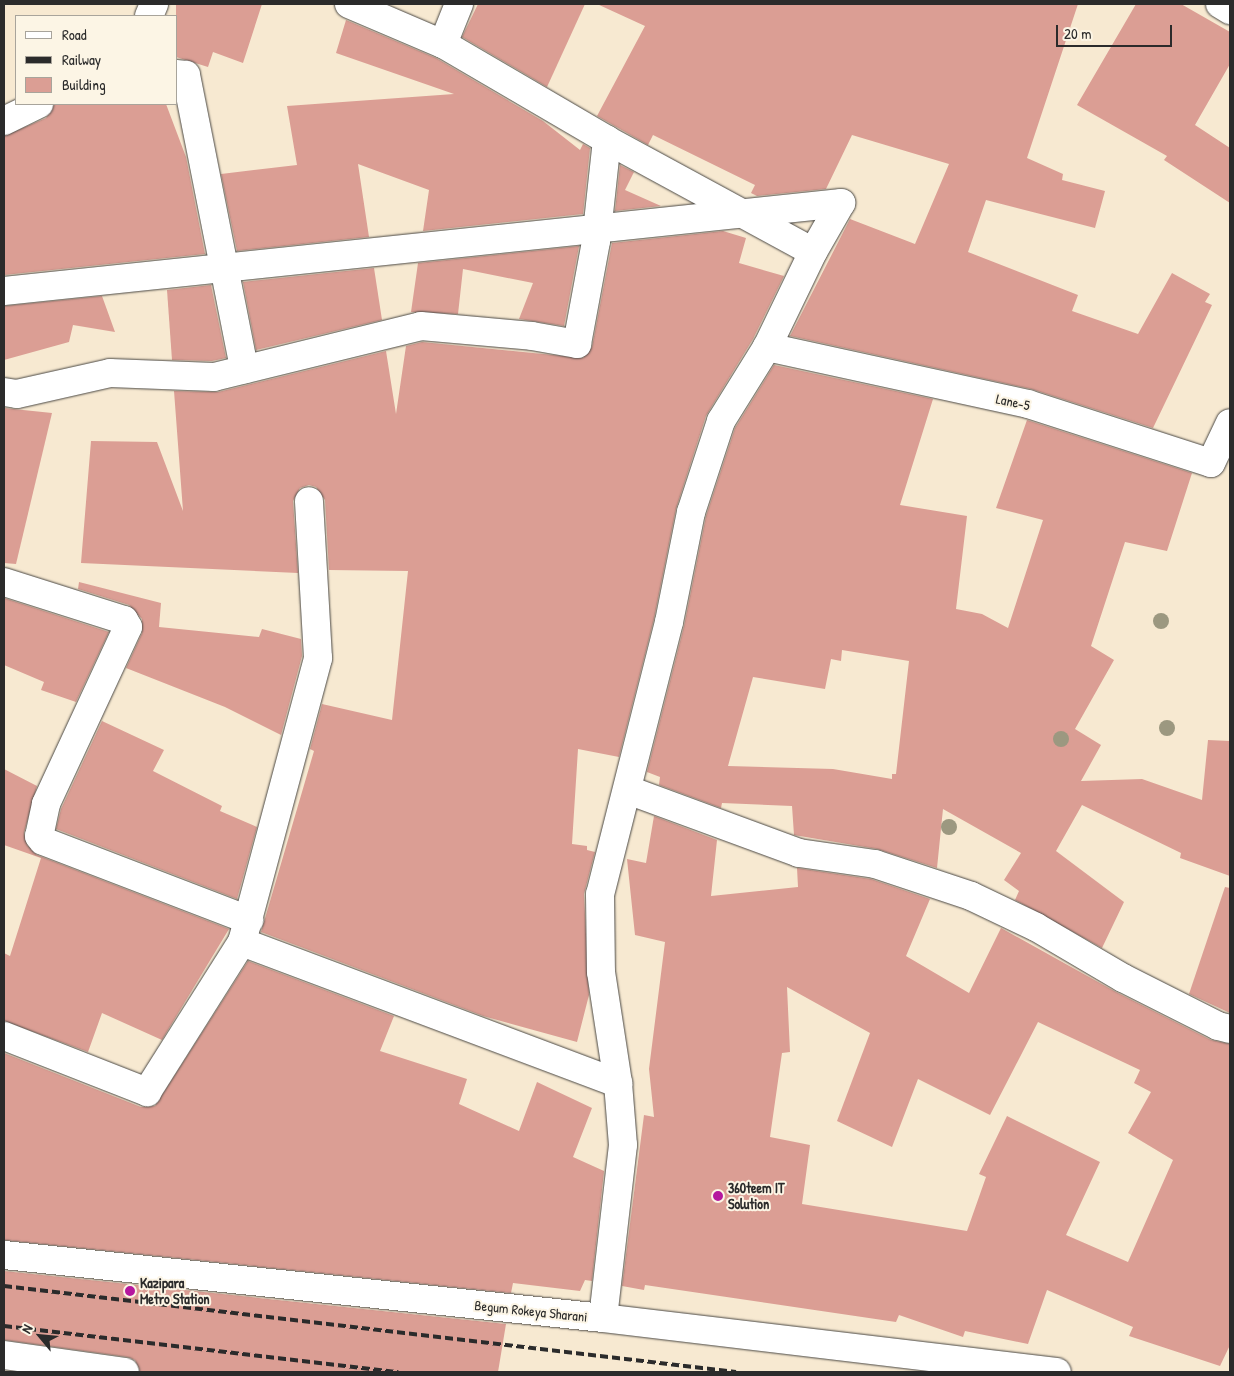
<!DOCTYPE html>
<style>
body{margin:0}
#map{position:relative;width:1234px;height:1376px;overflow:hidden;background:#f7e9d1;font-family:"Patrick Hand",sans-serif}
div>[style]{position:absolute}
.building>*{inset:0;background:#db9e94}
.roads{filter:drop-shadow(0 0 1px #4a4844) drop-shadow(0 0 1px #4a4844)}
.minor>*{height:28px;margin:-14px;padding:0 14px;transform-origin:14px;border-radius:14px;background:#fff}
.major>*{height:28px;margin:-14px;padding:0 14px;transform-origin:14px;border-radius:14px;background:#fff}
.rail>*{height:4px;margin-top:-2px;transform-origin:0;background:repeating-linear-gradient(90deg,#2b2b2b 0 8px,transparent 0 12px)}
.trees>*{width:16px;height:16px;margin:-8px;border-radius:50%;background:#9c9880}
.dots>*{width:14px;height:14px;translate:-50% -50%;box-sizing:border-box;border:2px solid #fcf5e5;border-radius:50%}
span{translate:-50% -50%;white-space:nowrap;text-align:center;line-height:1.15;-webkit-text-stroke:4px #fcf5e5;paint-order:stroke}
.street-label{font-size:14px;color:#2b2b2b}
.poi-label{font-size:14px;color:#2b2b2b;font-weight:700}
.left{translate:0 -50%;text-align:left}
.frame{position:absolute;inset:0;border:5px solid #2b2b2b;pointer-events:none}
.legend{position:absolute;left:15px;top:15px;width:162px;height:90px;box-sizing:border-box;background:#fcf5e5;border:1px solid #a8a49b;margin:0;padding:6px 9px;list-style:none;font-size:15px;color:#2b2b2b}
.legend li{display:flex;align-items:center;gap:10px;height:25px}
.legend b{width:25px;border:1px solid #a8a49b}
.north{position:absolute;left:15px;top:1311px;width:50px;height:50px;-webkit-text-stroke:4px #fcf5e5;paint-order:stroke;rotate:298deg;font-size:14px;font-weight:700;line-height:20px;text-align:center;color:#2b2b2b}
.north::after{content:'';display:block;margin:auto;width:18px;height:22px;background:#2b2b2b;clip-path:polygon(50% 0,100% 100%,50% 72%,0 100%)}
.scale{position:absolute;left:1056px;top:25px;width:116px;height:22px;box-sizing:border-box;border:2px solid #2b2b2b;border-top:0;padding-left:6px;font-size:15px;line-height:18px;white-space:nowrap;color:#2b2b2b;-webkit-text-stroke:4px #fcf5e5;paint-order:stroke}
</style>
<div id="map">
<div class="building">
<div style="clip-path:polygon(176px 4px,262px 4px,243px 63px,213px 52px,208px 67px,176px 57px)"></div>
<div style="clip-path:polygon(478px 4px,585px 4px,547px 87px,462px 37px)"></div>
<div style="clip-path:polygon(597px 4px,1078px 4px,1027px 158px,1063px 174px,1062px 180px,1105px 191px,1095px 228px,986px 200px,968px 252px,1078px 295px,1072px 311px,1138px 334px,1172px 273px,1210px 294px,1205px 302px,1212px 305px,1153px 428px,1031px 389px,790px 336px,850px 219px,915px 244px,949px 164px,852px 135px,826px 189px,757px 196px,751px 193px,755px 185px,653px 135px,648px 145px,597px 116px,645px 26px)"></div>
<div style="clip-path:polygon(1136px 4px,1181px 4px,1230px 32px,1230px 64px,1195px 125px,1230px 148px,1230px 203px,1164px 160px,1167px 156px,1077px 105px)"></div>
<div style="clip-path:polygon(346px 20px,436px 58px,543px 121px,580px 150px,583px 144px,590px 148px,583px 214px,423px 231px,429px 190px,358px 164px,369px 237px,237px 251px,221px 174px,297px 165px,287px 106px,454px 94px,336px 53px)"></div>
<div style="clip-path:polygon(60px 104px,166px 104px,186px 157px,205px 254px,4px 275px,4px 136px,46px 118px,54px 105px)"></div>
<div style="clip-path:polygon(620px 165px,634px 172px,625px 190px,661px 206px,615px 211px)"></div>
<div style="clip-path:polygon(723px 231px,746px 238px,739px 263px,784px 276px,753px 339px,706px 416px,676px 509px,654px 619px,619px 757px,578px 749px,572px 844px,587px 846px,587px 850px,595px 852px,584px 894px,589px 995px,577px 1042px,483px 1016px,261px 932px,314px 751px,310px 749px,322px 704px,392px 720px,408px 571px,329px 570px,325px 500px,316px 487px,309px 485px,300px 488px,293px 501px,298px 573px,81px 563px,91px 441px,157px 442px,183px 511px,174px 391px,218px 392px,386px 351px,396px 414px,406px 346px,422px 342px,583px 358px,592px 347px,612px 243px)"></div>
<div style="clip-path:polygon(579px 246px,564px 326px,519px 319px,533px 283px,463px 269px,458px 314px,411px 312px,418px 263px)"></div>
<div style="clip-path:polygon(374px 268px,382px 320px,256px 350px,243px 282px)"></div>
<div style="clip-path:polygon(211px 285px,226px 358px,212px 361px,172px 360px,167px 290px)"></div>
<div style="clip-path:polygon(102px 296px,115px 332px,73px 325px,69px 342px,4px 360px,4px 306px)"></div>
<div style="clip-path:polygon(evenodd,774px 365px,933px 399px,900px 505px,967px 516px,956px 609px,982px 614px,1008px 628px,1043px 520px,996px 508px,1027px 420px,1192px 473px,1167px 551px,1125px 542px,1091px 646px,1114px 660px,1075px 729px,1101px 745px,1081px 781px,1142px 779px,1202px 800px,1208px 740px,1230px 741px,1230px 876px,1180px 858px,1181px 853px,1082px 805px,1056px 851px,1124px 902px,1102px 948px,1015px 900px,1019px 891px,1004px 880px,1021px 853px,943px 809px,937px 868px,877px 849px,794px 835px,792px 806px,722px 803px,721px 808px,659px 785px,660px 777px,647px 772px,684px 626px,706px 516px,735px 428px,774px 365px,842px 650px,909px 661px,896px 774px,892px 774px,892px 779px,833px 769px,728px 766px,753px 677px,825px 689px,831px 659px,841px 661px,842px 650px)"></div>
<div style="clip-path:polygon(4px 408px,52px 413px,16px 564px,4px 563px)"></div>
<div style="clip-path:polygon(79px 582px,161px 603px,159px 627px,259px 637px,262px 629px,301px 639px,302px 656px,281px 735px,225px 707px,126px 668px,142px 633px,142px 619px,129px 605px,78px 589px)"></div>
<div style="clip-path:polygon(4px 598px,109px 632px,76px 702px,41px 690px,44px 682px,4px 665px)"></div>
<div style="clip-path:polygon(102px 721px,164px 750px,153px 771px,222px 806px,220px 811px,257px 827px,237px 899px,56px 829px,61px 809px)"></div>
<div style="clip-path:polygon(4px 769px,37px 786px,24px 833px,27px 845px,37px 855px,229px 929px,162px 1040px,102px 1013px,88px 1052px,4px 1021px,4px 953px,10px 956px,41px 858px,4px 845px)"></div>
<div style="clip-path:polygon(evenodd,654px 816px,717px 840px,711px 896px,798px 887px,797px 868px,871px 879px,930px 899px,906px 956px,969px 993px,1001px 928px,1116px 992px,1211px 1040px,1230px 1044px,1230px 1345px,1220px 1366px,1129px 1336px,1133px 1327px,1047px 1290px,1028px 1344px,965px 1331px,963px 1337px,899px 1315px,896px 1322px,645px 1285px,644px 1290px,622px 1286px,644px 1115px,654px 1117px,649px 1069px,665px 942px,635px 935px,627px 859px,646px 863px,654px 816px,787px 987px,870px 1033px,837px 1121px,892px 1147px,918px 1079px,990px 1115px,1038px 1022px,1140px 1070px,1134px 1083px,1151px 1092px,1128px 1133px,1173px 1160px,1128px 1262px,1066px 1235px,1100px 1162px,1007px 1116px,979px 1174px,986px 1177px,967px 1231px,802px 1204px,810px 1145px,770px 1137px,782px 1053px,790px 1052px,787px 987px)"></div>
<div style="clip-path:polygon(1225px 887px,1230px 888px,1230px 1013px,1189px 994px)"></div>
<div style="clip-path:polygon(248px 961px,394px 1016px,380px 1051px,467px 1079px,459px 1104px,519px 1131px,537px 1082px,592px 1108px,573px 1157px,604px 1171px,592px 1281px,585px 1280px,580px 1291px,513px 1283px,511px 1293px,4px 1240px,4px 1053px,141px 1107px,155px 1106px)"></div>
<div style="clip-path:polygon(4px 1271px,506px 1324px,498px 1372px,140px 1372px,135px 1360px,127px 1357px,4px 1340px)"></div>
</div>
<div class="roads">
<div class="minor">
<div style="left:349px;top:4px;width:102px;rotate:23.1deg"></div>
<div style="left:459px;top:4px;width:43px;rotate:111.8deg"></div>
<div style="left:443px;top:44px;width:190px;rotate:30.3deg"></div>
<div style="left:607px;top:140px;width:234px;rotate:28.5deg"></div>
<div style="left:813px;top:252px;width:106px;rotate:115.8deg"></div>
<div style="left:767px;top:347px;width:87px;rotate:121.9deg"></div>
<div style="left:721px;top:421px;width:96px;rotate:108.2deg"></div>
<div style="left:691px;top:512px;width:112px;rotate:101.3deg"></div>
<div style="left:669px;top:622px;width:281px;rotate:104.2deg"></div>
<div style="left:600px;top:894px;width:78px;rotate:89.3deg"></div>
<div style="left:601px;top:972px;width:112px;rotate:81.3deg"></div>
<div style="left:618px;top:1083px;width:62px;rotate:85.4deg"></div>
<div style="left:623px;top:1145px;width:174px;rotate:96.6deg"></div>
<div style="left:1220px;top:4px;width:12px;rotate:31deg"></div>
<div style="left:149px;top:16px;width:13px;rotate:-67deg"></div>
<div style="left:176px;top:74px;width:10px;rotate:6deg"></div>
<div style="left:186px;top:75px;width:300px;rotate:78.8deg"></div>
<div style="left:4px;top:121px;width:39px;rotate:-26deg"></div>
<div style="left:4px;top:291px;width:842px;rotate:-6deg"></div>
<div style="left:841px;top:203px;width:56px;rotate:119.7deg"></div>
<div style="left:767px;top:347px;width:267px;rotate:12.3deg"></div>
<div style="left:1028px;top:404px;width:192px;rotate:17.9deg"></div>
<div style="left:1211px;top:463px;width:44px;rotate:-64.6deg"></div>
<div style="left:4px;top:392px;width:13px;rotate:9deg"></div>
<div style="left:17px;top:394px;width:95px;rotate:-12.7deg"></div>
<div style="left:110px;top:373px;width:104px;rotate:2.2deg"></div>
<div style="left:214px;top:377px;width:213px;rotate:-13.8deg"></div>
<div style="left:421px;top:326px;width:111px;rotate:5.1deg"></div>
<div style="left:532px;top:336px;width:46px;rotate:10.1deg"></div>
<div style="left:577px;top:344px;width:105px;rotate:-79.5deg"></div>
<div style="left:596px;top:241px;width:102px;rotate:-83.8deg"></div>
<div style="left:4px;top:582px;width:126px;rotate:17.6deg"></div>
<div style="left:124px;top:620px;width:8px;rotate:60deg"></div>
<div style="left:128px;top:627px;width:195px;rotate:114.9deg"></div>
<div style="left:46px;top:804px;width:33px;rotate:102deg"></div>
<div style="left:39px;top:836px;width:6px;rotate:51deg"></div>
<div style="left:43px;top:841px;width:221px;rotate:21deg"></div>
<div style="left:628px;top:790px;width:182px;rotate:20.2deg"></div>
<div style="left:799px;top:853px;width:77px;rotate:8.2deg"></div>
<div style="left:875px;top:864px;width:101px;rotate:18.4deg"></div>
<div style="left:971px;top:896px;width:72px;rotate:25.5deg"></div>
<div style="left:1036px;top:927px;width:101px;rotate:30.4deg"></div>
<div style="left:1123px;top:978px;width:106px;rotate:26.8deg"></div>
<div style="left:1218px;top:1026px;width:12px;rotate:14deg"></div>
<div style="left:242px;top:942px;width:402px;rotate:20.6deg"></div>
<div style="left:4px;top:1036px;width:154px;rotate:21.4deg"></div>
<div style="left:147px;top:1092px;width:178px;rotate:-57.7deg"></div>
<div style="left:242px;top:942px;width:294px;rotate:-75deg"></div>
<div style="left:318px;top:658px;width:157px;rotate:-93.3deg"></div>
</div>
<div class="major">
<div style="left:4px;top:1255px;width:602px;rotate:6deg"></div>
<div style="left:603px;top:1318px;width:457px;rotate:6.8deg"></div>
<div style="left:4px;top:1355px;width:122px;rotate:8deg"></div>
</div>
</div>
<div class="rail">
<div style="left:4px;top:1286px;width:737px;rotate:6.7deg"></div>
<div style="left:4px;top:1326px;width:397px;rotate:6.7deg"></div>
</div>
<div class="trees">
<div style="left:1161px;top:621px"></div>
<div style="left:1167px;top:728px"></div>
<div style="left:1061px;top:739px"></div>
<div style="left:949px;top:827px"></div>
</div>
<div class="dots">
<div style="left:718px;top:1196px;background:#b5179e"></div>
<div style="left:130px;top:1291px;background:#b5179e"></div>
</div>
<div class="street-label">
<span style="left:1013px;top:402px;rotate:12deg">Lane-5</span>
<span style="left:531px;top:1311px;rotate:6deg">Begum Rokeya Sharani</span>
</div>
<div class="poi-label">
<span class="left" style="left:728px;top:1196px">360teem IT<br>Solution</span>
<span class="left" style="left:140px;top:1291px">Kazipara<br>Metro Station</span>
</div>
<div class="frame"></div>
<ul class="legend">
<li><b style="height:6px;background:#fff"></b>Road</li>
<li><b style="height:6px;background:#2b2b2b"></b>Railway</li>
<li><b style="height:14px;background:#db9e94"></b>Building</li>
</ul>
<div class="north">N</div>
<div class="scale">20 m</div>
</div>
